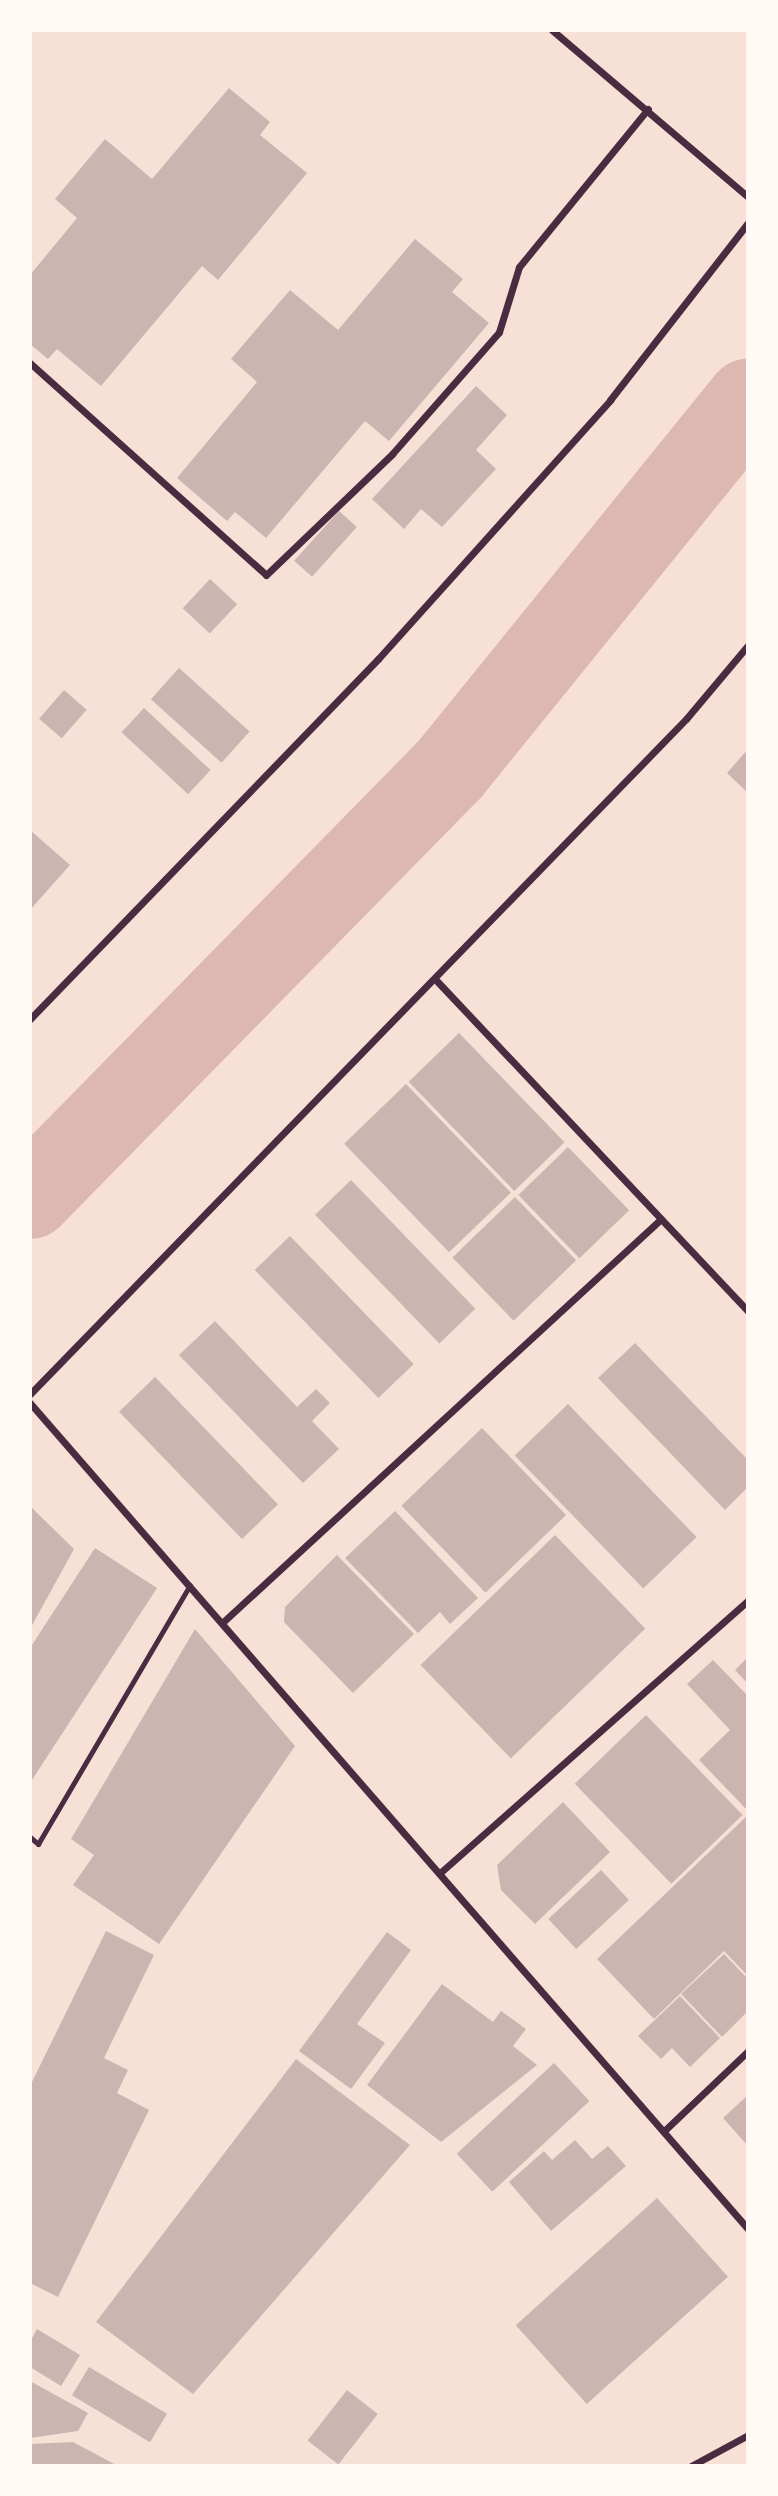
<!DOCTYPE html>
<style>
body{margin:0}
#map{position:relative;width:778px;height:2496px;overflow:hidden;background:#f7e1d7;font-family:"Roboto Serif",serif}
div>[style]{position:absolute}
.river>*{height:84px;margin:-42px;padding:0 42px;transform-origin:42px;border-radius:42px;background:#dcb8b0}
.building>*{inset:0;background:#ccb4b1;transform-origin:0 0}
.service>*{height:5px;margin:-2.5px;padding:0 2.5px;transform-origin:2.5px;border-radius:2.5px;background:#4a2c40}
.minor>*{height:7px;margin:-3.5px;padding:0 3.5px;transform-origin:3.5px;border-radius:3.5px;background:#4a2c40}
span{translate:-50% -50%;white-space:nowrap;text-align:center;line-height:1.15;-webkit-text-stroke:6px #fffaf5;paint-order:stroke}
.frame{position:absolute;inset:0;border:32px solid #fffaf5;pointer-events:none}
</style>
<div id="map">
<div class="river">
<div style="left:30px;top:1197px;width:600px;rotate:-45.54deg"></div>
<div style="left:450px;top:769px;width:474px;rotate:-51deg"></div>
</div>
<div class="building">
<div style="clip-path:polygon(229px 88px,270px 122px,260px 135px,307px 173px,218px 280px,202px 266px,101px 386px,57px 349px,48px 359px,30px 344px,30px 275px,77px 218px,55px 199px,105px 139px,152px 179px)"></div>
<div style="clip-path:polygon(415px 239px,463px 279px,452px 292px,489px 323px,389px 441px,365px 421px,266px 538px,235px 512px,227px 521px,177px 478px,257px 382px,231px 359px,290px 290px,338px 330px)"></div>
<div style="clip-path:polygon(476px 386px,507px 415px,476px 450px,496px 469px,442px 527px,421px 509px,404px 529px,372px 499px)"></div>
<div style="left:339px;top:511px;width:24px;height:67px;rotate:42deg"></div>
<div style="left:210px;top:579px;width:37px;height:40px;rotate:43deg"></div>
<div style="left:179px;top:668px;width:95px;height:42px;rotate:42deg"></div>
<div style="left:64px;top:690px;width:30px;height:38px;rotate:41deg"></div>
<div style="left:144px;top:708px;width:91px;height:33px;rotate:43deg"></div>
<div style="clip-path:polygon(748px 749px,748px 793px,727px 773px)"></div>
<div style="clip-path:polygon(30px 830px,70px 865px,30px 910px)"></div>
<div style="left:459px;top:1033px;width:152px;height:70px;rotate:46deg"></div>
<div style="left:406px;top:1084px;width:151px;height:86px;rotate:46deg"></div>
<div style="left:568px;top:1147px;width:88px;height:69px;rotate:46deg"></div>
<div style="left:351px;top:1180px;width:179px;height:50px;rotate:46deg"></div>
<div style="left:515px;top:1197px;width:88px;height:87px;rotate:46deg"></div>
<div style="left:290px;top:1236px;width:178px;height:49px;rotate:46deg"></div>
<div style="clip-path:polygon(215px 1321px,297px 1407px,316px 1389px,330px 1403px,312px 1421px,339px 1449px,303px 1483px,179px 1355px)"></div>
<div style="clip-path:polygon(635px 1343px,748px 1460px,748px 1487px,725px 1510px,598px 1378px)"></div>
<div style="left:155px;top:1377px;width:177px;height:50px;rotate:46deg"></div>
<div style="left:568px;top:1404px;width:185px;height:74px;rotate:46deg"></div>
<div style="left:482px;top:1428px;width:121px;height:112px;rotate:46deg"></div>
<div style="clip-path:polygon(30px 1506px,74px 1549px,30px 1629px)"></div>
<div style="clip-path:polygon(395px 1511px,478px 1598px,450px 1624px,440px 1612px,418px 1633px,345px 1558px)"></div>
<div style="left:555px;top:1535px;width:130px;height:187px;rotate:46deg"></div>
<div style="clip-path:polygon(95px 1548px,157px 1588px,30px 1783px,30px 1648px)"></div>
<div style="clip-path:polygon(337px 1555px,414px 1634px,353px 1693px,284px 1622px,285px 1607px)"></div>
<div style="clip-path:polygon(195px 1629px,295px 1746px,159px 1944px,73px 1885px,94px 1855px,71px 1839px)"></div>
<div style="clip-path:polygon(748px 1657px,748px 1684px,735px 1670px)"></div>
<div style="clip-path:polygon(713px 1660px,748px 1696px,748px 1811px,699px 1760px,730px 1730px,687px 1684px)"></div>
<div style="left:646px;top:1715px;width:139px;height:99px;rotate:46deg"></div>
<div style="clip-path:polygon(563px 1802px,610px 1852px,535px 1924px,501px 1890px,497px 1865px)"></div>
<div style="clip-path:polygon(748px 1815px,748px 1976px,724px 1951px,654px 2019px,597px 1959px)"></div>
<div style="left:601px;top:1870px;width:41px;height:72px;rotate:47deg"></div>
<div style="clip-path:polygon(106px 1931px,154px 1955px,104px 2058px,128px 2070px,117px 2093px,149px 2110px,58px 2297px,30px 2283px,30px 2086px)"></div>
<div style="clip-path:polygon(387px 1932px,411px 1950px,357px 2024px,385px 2043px,351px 2089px,299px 2051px)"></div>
<div style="clip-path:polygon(724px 1954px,748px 1979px,748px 2011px,722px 2037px,681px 1994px)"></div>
<div style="clip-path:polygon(442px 1984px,493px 2022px,501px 2011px,526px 2029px,513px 2046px,537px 2065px,441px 2142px,367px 2085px)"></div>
<div style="clip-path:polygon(680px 1996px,720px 2038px,690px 2067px,672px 2048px,661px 2059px,638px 2036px)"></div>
<div style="clip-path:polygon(296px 2059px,410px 2145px,193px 2394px,96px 2322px)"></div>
<div style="left:554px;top:2063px;width:52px;height:133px;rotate:47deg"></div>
<div style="clip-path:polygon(748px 2095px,748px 2146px,723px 2118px)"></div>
<div style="clip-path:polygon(575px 2140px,592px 2159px,608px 2146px,626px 2166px,551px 2231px,509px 2182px,544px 2151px,552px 2160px)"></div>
<div style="left:657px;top:2198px;width:106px;height:190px;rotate:48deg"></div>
<div style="clip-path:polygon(37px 2329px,80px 2355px,61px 2386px,30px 2367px,30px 2342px)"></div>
<div style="left:89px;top:2367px;width:91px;height:33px;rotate:31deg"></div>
<div style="clip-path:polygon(30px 2381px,88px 2413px,78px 2431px,30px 2438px)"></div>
<div style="left:347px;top:2390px;width:39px;height:64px;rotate:38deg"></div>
<div style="clip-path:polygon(73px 2442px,118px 2466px,30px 2466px,30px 2444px)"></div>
</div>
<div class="service">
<div style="left:30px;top:1837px;width:11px;rotate:41deg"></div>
<div style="left:38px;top:1844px;width:300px;rotate:-59.6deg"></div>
</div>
<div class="minor">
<div style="left:552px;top:30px;width:257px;rotate:40.4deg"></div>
<div style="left:30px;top:363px;width:317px;rotate:41.9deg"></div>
<div style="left:266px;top:575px;width:175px;rotate:-43.8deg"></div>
<div style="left:392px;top:454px;width:162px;rotate:-48.7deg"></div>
<div style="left:499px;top:332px;width:68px;rotate:-72.9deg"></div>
<div style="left:519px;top:267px;width:204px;rotate:-50.8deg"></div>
<div style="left:435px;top:979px;width:456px;rotate:46.7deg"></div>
<div style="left:30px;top:1019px;width:501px;rotate:-45.97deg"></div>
<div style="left:378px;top:659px;width:348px;rotate:-48.1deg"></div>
<div style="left:610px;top:400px;width:224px;rotate:-52.1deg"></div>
<div style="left:30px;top:1394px;width:941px;rotate:-45.82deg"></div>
<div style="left:686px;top:719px;width:97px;rotate:-50deg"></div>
<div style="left:30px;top:1403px;width:1094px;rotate:49deg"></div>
<div style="left:223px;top:1622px;width:595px;rotate:-42.62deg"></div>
<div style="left:441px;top:1872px;width:410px;rotate:-41.5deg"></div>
<div style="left:664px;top:2131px;width:116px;rotate:-43.6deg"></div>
<div style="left:691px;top:2466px;width:65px;rotate:-28.5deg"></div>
</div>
<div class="frame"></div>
</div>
